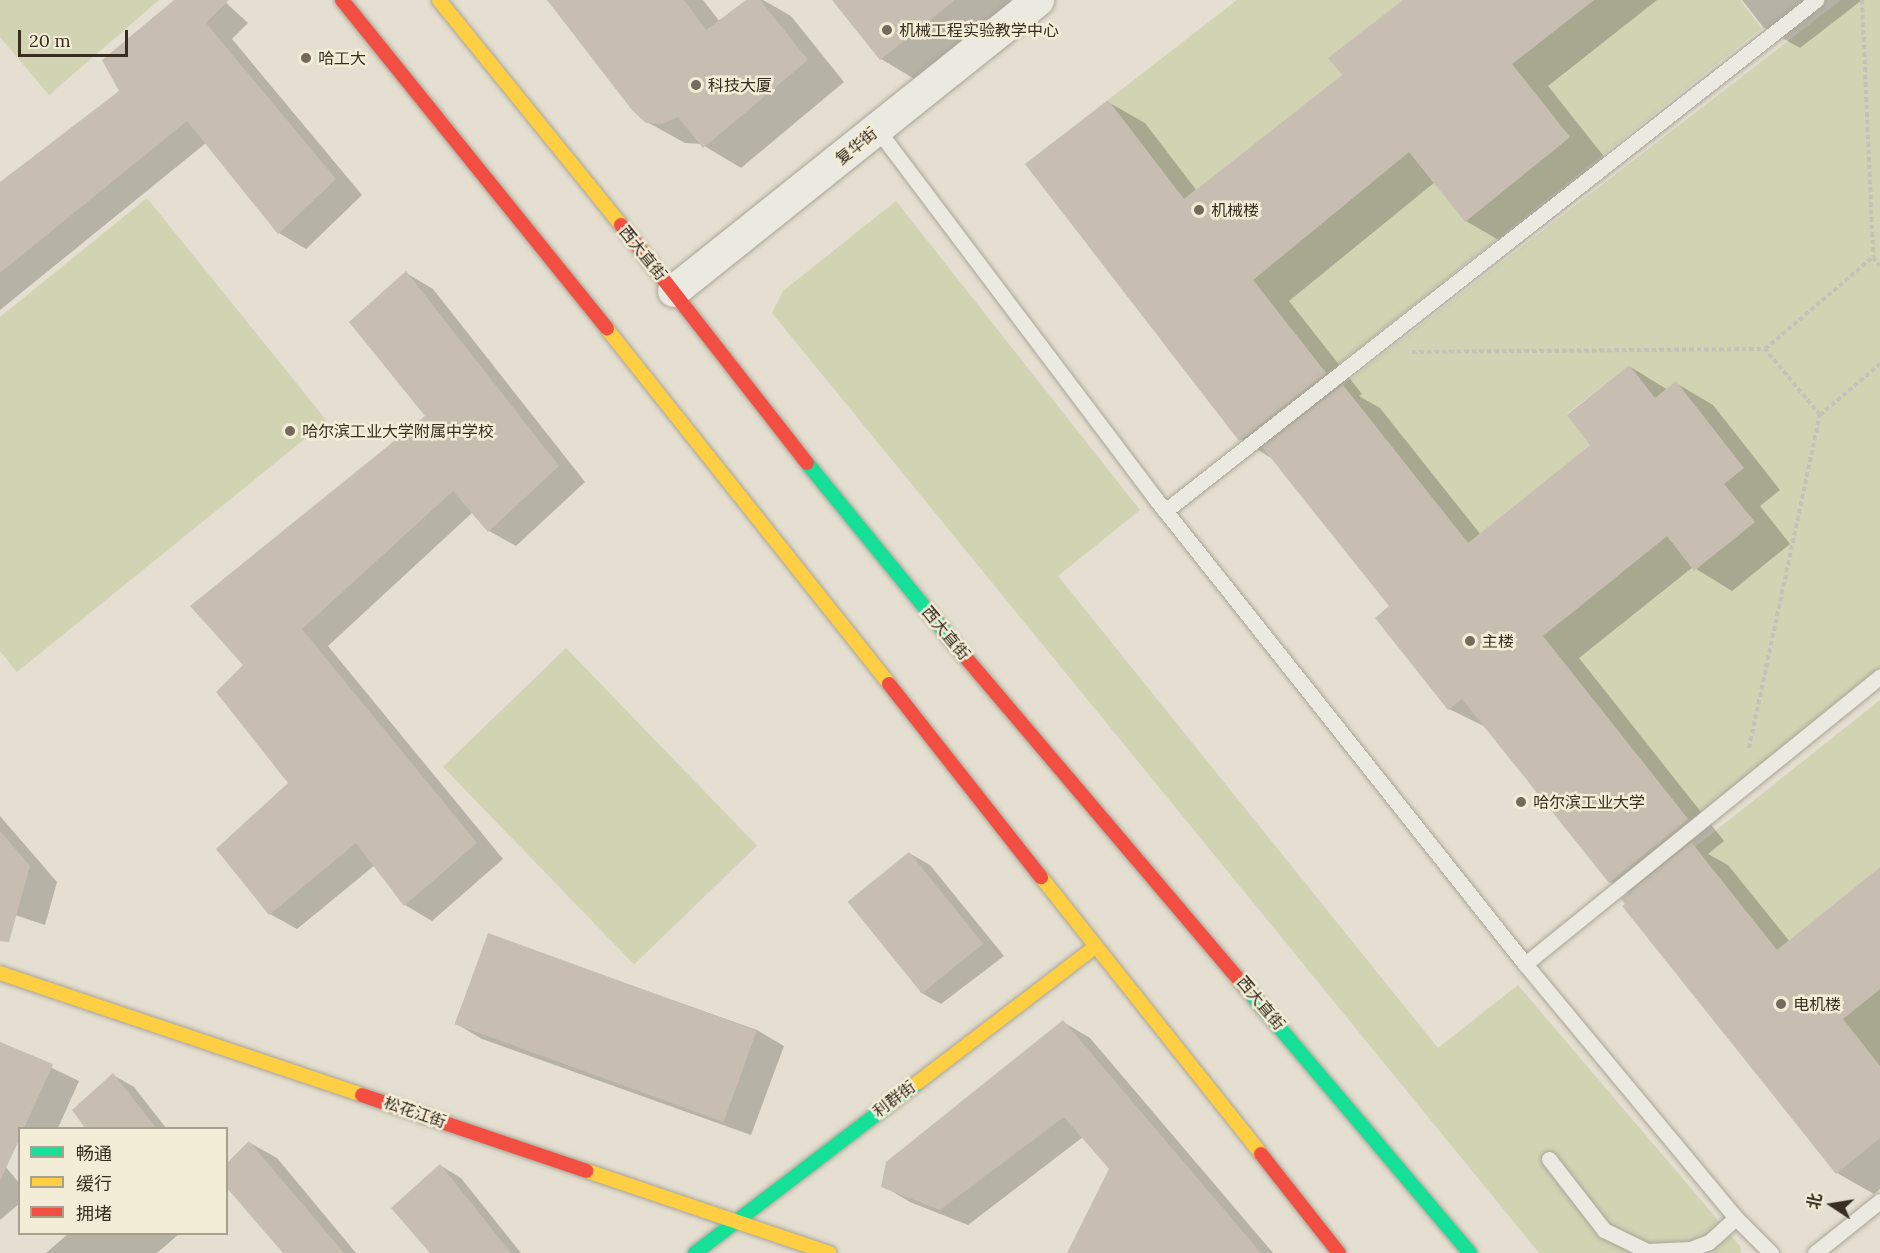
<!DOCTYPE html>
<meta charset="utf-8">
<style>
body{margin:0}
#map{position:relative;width:1880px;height:1253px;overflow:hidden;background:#e4dfd0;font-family:Lora,"Noto Sans SC",serif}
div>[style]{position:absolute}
.green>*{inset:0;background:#d1d3b3;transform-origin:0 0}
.shadow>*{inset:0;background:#0003}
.building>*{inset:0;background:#c7beb1;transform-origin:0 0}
.path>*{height:4px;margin-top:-2px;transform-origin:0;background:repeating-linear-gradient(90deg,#c5c0b8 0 4.5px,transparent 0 7.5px)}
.roads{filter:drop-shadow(0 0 2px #a9a498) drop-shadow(0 0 2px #a9a498)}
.lane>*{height:15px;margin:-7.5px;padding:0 7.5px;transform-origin:7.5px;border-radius:7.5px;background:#ece9e1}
.street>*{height:32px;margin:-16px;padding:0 16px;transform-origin:16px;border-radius:16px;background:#ece9e1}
.fast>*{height:14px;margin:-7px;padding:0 7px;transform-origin:7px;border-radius:7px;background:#16e098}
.slow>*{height:14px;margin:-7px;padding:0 7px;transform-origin:7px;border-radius:7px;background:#ffcf43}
.jam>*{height:14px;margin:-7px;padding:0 7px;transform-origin:7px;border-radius:7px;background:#f24e42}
.dots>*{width:16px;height:16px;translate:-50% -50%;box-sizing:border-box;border:3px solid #f3edd7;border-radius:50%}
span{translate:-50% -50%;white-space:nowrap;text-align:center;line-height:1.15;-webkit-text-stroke:5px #f3edd7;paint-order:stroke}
.poi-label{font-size:16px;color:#382d21}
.left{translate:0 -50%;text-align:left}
.street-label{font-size:16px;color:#382d21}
.legend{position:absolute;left:18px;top:1127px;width:210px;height:108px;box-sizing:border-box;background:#f3edd7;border:2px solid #a8a08e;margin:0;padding:8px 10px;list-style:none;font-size:18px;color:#382d21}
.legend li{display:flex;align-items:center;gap:12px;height:30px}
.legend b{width:30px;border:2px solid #a8a08e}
.north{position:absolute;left:1802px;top:1175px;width:60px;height:60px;-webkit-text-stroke:4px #f3edd7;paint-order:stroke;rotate:282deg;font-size:16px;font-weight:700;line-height:24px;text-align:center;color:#382d21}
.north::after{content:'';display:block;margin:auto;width:21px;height:27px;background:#382d21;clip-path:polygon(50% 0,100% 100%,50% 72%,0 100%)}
.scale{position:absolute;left:18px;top:30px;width:110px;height:27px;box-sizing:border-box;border:3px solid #382d21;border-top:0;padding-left:8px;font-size:18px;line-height:21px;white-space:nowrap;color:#382d21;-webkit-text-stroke:4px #f3edd7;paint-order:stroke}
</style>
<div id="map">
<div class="green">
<div style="clip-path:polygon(0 0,159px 0,49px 95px,0 37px)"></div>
<div style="clip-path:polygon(1237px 0,1403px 0,1329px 58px,1342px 75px,1184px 199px,1108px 100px)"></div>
<div style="clip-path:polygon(1594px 0,1740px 0,1762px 28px,1327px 374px,1253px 280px,1409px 152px,1465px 222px,1569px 138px,1512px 64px)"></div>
<div style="clip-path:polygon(1841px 0,1880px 0,1880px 670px,1692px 824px,1530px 620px,1566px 618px,1667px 536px,1695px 570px,1754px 523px,1724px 484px,1744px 468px,1676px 382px,1655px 398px,1629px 365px,1567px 414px,1590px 445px,1489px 526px,1481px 559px,1343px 385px)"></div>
<div style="clip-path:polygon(147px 198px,327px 421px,17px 672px,0 651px,0 317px)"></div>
<div style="clip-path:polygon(896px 201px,1140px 510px,1058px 576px,1438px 1048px,1518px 985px,1740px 1246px,1741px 1253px,1539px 1253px,772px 313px,783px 291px)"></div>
<div style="left:566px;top:648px;width:275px;height:171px;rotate:46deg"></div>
<div style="clip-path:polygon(1880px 700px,1880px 867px,1777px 950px,1695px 847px)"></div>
<div style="clip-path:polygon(1880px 989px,1880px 1066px,1843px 1019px)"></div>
</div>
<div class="shadow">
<div style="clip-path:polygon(176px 0,223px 0,248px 23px,232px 39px,362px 195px,306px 249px,279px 233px,206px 143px,0 310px,0 184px,121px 91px)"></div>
<div style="clip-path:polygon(549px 0,703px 0,720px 22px,748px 0,763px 0,791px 16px,844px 82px,741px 168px,701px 144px,685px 143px,647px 122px)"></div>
<div style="clip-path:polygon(834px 0,1010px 0,1013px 4px,918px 81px,881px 59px)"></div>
<div style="clip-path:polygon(1405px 0,1657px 0,1548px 86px,1606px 159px,1502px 242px,1466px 221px,1435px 182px,1289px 301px,1362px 394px,1359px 396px,1380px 408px,1481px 535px,1593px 445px,1629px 366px,1668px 390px,1676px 383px,1713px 405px,1780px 490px,1760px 506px,1790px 544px,1732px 591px,1693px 567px,1579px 658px,1724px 841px,1708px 854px,1728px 865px,1790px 942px,1880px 869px,1880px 1189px,1874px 1194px,1837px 1173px,1627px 904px,1630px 894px,1610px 882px,1488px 728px,1449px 709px,1391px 606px,1273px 459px,1240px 439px,1108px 102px,1145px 123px,1197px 191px,1344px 76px)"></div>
<div style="clip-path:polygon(1742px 0,1862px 0,1800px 48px,1763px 27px)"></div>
<div style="clip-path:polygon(406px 273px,433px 289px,585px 482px,516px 546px,489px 531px,473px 512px,328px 646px,503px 859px,432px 921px,405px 905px,375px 865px,297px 929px,270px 914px,290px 783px,245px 665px,427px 416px)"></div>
<div style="clip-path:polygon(0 816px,57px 882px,45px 925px,0 910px)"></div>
<div style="clip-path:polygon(909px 853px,930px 865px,1004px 956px,941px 1004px,920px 992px)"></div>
<div style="clip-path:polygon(489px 935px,757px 1030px,784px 1046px,751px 1135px,482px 1039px,455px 1023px)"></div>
<div style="clip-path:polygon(1063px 1022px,1090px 1038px,1273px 1253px,1069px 1253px,1111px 1168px,1083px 1137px,968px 1225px,910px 1202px,883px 1186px)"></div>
<div style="clip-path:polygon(0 1043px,79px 1081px,58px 1128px,0 1129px)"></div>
<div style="clip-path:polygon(113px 1075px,134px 1087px,166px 1128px,86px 1128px,74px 1111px)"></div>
<div style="clip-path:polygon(250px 1143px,277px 1158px,356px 1253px,289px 1253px)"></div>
<div style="clip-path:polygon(0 1160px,20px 1184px,20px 1203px,0 1220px)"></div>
<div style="clip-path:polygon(441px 1166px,461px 1178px,521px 1253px,432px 1253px)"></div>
<div style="clip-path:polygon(68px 1234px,179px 1234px,157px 1253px,46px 1253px)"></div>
</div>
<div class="building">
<div style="clip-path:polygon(174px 0,229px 0,206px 23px,336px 179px,278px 234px,187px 121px,0 273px,0 182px,119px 91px,102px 60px)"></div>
<div style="clip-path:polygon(547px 0,684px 0,706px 30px,746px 0,760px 0,808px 60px,703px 148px,678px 117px,662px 124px,646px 123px,632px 110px)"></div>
<div style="clip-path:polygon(832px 0,955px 0,880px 60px)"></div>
<div style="clip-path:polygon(1403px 0,1594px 0,1512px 64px,1570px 137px,1465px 222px,1409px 152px,1253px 280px,1326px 373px,1239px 441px,1025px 164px,1108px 100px,1184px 199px,1342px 75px,1328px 58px)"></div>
<div style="clip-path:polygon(406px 271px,559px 466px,488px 532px,453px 491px,302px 629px,477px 843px,404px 906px,356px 843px,269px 915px,216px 849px,288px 783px,216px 692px,243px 665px,190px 606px,425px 416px,349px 322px)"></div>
<div style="clip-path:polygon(1629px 365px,1655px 398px,1676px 381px,1744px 468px,1724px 484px,1755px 522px,1694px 571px,1667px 536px,1543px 636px,1688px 819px,1609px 883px,1462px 699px,1448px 710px,1375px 618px,1389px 606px,1262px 447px,1343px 385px,1468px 543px,1590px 445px,1567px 415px)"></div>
<div style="clip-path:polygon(0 831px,30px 866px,9px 942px,0 941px)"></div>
<div style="clip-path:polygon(1691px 842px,1777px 950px,1880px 867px,1880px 989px,1843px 1019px,1880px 1066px,1880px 1138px,1836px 1174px,1622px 906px,1625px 904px,1621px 899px)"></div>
<div style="left:909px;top:852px;width:118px;height:79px;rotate:51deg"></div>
<div style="left:488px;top:933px;width:286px;height:97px;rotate:20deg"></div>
<div style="clip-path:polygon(1063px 1020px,1261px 1253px,1067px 1253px,1109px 1169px,1064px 1117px,940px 1210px,881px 1187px,886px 1162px)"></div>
<div style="clip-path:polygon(0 1042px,53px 1064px,24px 1128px,20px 1128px,20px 1138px,0 1181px)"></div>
<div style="clip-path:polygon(113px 1073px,156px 1128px,85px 1128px,72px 1110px)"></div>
<div style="clip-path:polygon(249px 1141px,344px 1253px,283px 1253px,226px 1187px,226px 1164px)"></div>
<div style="clip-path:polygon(440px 1164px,511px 1253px,430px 1253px,391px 1208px)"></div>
</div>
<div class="path">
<div style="left:1862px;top:0;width:257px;rotate:87.5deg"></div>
<div style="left:1412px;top:352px;width:353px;rotate:-0.5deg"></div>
<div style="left:1820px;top:415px;width:86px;rotate:-129.8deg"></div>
<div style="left:1765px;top:349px;width:142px;rotate:-40.4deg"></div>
<div style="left:1873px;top:257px;width:11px;rotate:52deg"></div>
<div style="left:1749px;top:748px;width:340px;rotate:-78deg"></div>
<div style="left:1820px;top:415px;width:79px;rotate:-40.4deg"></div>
</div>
<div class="roads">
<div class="lane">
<div style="left:877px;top:129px;width:462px;rotate:53deg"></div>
<div style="left:1155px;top:498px;width:595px;rotate:51.55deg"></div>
<div style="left:1165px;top:511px;width:828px;rotate:-38.13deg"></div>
<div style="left:1549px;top:1159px;width:90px;rotate:52.2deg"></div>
<div style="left:1604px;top:1230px;width:48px;rotate:26deg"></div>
<div style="left:1647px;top:1251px;width:43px;rotate:-2.7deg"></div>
<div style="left:1690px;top:1249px;width:20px;rotate:-20deg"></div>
<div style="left:1709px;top:1242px;width:36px;rotate:-42deg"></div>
<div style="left:1771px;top:1253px;width:49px;rotate:-135deg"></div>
<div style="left:1736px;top:1218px;width:330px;rotate:-129.7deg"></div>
<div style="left:1525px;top:964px;width:457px;rotate:-39deg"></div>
<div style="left:1815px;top:1253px;width:83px;rotate:-38.7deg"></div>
</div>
<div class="street">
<div style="left:674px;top:291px;width:466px;rotate:-38.6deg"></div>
</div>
<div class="fast">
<div style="left:807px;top:463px;width:253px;rotate:50.8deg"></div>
<div style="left:1246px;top:988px;width:347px;rotate:49.8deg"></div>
<div style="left:695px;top:1253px;width:280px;rotate:-37.4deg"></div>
</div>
<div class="slow">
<div style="left:439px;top:0;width:289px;rotate:51deg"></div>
<div style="left:607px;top:329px;width:453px;rotate:51.5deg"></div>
<div style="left:1041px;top:877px;width:354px;rotate:51.5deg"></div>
<div style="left:0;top:973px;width:382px;rotate:18.6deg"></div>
<div style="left:917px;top:1083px;width:224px;rotate:-37.4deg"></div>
<div style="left:587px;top:1171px;width:256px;rotate:18.7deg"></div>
</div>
<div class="jam">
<div style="left:342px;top:0;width:422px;rotate:51.1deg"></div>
<div style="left:621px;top:225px;width:302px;rotate:52deg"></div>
<div style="left:967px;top:659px;width:431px;rotate:49.7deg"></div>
<div style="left:889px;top:684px;width:246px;rotate:51.8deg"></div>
<div style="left:362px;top:1095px;width:237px;rotate:18.7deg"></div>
<div style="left:1261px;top:1154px;width:126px;rotate:51.8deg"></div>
</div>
</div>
<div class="dots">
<div style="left:887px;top:30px;background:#746b5e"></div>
<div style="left:306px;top:58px;background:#746b5e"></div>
<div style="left:696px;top:85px;background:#746b5e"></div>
<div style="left:1199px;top:210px;background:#746b5e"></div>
<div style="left:290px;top:431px;background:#746b5e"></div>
<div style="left:1470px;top:641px;background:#746b5e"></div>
<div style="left:1521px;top:802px;background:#746b5e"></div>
<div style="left:1781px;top:1004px;background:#746b5e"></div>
</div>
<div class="poi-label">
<span class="left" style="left:899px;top:30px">机械工程实验教学中心</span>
<span class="left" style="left:318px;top:58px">哈工大</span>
<span class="left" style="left:708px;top:85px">科技大厦</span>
<span class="left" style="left:1211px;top:210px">机械楼</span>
<span class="left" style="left:302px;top:431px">哈尔滨工业大学附属中学校</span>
<span class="left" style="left:1482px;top:641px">主楼</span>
<span class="left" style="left:1533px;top:802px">哈尔滨工业大学</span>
<span class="left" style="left:1793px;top:1004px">电机楼</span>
</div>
<div class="street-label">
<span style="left:856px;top:146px;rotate:-39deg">复华街</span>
<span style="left:643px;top:253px;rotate:51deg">西大直街</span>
<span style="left:946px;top:633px;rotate:50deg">西大直街</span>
<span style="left:1261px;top:1003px;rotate:50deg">西大直街</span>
<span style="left:894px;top:1099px;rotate:-37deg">利群街</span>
<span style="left:415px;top:1112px;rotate:19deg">松花江街</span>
</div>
<ul class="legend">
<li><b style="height:8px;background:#16e098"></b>畅通</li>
<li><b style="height:8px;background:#ffcf43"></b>缓行</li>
<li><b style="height:8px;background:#f24e42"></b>拥堵</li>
</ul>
<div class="north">北</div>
<div class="scale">20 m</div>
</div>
